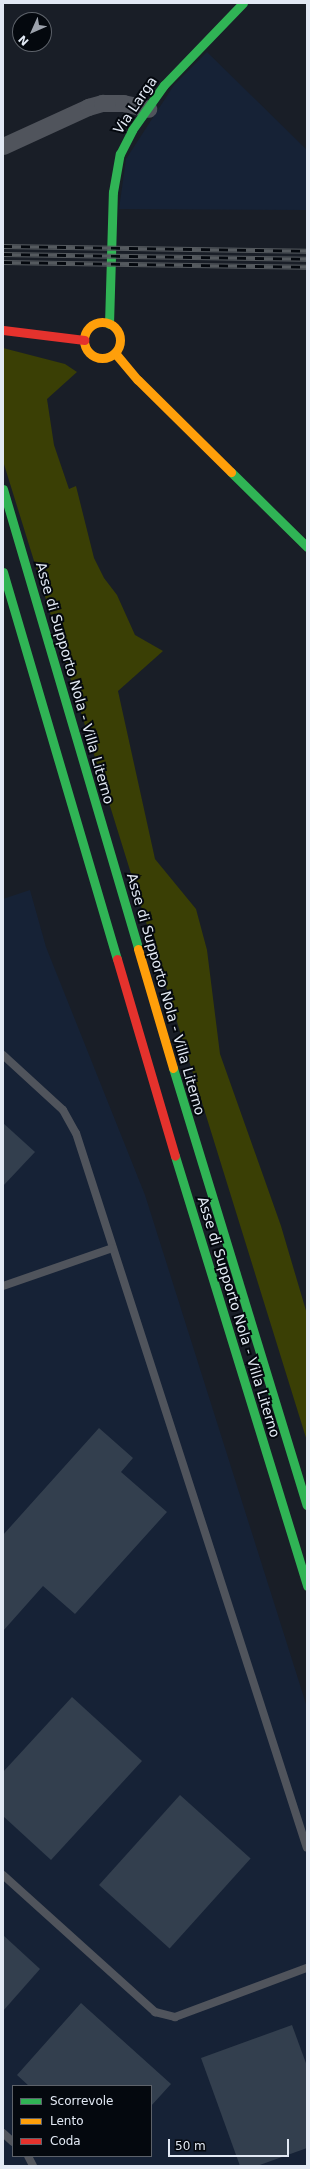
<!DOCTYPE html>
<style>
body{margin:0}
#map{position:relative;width:310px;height:2169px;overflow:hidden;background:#191e27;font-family:"DejaVu Sans",sans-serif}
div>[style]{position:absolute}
.built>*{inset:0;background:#162236}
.green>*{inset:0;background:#3a3f05}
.building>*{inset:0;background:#333f4e;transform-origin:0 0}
.lane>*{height:8px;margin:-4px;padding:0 4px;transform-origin:4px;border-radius:4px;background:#50545c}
.street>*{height:17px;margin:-8.5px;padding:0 8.5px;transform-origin:8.5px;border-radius:8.5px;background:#50545c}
.fast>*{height:9px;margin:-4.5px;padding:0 4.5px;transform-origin:4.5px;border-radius:4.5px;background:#30b455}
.slow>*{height:9px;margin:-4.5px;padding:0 4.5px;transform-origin:4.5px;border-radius:4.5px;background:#ff9f0a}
.slow>.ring{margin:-4.5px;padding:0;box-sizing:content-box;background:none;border:9px solid #ff9f0a;border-radius:50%}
.jam>*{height:9px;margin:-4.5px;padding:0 4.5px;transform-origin:4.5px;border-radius:4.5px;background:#e5322d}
.rail>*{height:4.5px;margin-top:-2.25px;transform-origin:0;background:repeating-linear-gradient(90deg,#04080e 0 9px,#555a5f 0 18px);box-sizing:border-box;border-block:1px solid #555a5f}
span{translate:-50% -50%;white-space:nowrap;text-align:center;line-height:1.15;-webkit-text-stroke:4px #04080e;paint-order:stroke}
.street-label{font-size:14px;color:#e2e9f4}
.frame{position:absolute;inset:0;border:4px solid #e2e9f4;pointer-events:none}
.legend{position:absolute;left:12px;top:2085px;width:140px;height:72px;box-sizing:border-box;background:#04080e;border:1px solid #5d626a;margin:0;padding:5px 7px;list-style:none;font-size:12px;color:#e2e9f4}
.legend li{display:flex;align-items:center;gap:8px;height:20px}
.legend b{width:20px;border:1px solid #5d626a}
.north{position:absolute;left:12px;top:12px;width:40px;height:40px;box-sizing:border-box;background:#04080e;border:1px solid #5d626a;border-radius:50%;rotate:225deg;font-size:11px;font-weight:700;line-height:16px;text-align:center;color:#e2e9f4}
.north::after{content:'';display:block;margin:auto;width:14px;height:18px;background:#9ca2ac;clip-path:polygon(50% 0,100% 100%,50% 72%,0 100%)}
.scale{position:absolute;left:168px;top:2139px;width:121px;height:18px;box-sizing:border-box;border:2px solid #e2e9f4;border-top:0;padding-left:5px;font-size:12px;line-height:14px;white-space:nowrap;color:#e2e9f4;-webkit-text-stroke:3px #04080e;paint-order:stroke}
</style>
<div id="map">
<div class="built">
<div style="clip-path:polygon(207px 52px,307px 150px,307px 210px,119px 209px,126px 159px,174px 85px)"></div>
<div style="clip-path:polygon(evenodd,30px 890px,46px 947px,145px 1195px,307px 1707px,307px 2166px,3px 2166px,3px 899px,30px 890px,13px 2086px,151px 2086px,151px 2156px,13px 2156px,13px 2086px)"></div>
</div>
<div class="green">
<div style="clip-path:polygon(3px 348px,65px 364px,77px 372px,47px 399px,54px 445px,69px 489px,76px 486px,94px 558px,104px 578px,117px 595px,135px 635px,163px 651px,118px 691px,155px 859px,196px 909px,207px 950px,220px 1054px,281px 1226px,307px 1314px,307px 1441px,3px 461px)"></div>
</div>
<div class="building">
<div style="clip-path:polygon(3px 1123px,35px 1152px,3px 1186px)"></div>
<div style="clip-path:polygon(99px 1428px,133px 1458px,121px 1472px,167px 1512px,75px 1614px,43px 1586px,3px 1631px,3px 1535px)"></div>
<div style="clip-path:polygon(72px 1697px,142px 1761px,51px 1860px,3px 1816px,3px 1772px)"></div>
<div style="left:180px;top:1795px;width:95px;height:121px;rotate:42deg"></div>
<div style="clip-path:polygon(3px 1935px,40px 1969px,3px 2011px)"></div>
<div style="clip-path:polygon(81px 2003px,171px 2084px,151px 2106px,151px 2086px,29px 2086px,17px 2075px)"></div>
<div style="clip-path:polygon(292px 2025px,307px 2066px,307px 2148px,257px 2166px,240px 2166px,201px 2058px)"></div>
</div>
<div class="lane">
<div style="left:3px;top:1055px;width:81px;rotate:42.5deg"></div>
<div style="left:63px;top:1110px;width:26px;rotate:61deg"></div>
<div style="left:76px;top:1133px;width:751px;rotate:72.1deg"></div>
<div style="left:3px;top:1286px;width:116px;rotate:-19.1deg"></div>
<div style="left:3px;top:1875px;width:205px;rotate:42deg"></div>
<div style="left:155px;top:2012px;width:21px;rotate:14deg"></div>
<div style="left:175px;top:2017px;width:141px;rotate:-20.4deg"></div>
<div style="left:3px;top:2133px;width:13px;rotate:42deg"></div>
<div style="left:28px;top:2156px;width:11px;rotate:63deg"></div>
</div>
<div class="street">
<div style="left:3px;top:146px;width:94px;rotate:-24.6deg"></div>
<div style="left:88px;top:107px;width:15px;rotate:-16deg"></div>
<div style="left:102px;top:103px;width:21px"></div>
<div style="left:123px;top:103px;width:26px;rotate:13deg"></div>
</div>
<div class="fast">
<div style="left:109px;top:324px;width:132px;rotate:-88.3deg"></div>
<div style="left:113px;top:192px;width:39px;rotate:-80deg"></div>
<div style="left:120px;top:154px;width:27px;rotate:-63deg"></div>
<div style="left:132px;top:130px;width:55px;rotate:-54.6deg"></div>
<div style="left:164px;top:85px;width:114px;rotate:-46.1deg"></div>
<div style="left:231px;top:472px;width:107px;rotate:44.6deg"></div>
<div style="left:3px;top:489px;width:479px;rotate:73.6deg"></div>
<div style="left:3px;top:572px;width:403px;rotate:73.6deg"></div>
<div style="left:173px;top:1068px;width:457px;rotate:73deg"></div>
<div style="left:175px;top:1156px;width:450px;rotate:72.9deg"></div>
</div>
<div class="slow">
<div class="ring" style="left:84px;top:322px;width:27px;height:27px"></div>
<div style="left:115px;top:353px;width:35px;rotate:50deg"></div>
<div style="left:138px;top:380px;width:131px;rotate:44.7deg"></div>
<div style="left:138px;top:949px;width:124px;rotate:73.6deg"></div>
</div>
<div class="jam">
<div style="left:3px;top:330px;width:82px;rotate:7deg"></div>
<div style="left:117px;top:959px;width:205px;rotate:73.6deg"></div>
</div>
<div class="rail">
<div style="left:3px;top:246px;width:304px;rotate:0.9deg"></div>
<div style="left:3px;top:254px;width:304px;rotate:0.9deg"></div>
<div style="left:3px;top:262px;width:304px;rotate:0.9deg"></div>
</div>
<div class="street-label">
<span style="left:135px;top:105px;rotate:-56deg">Via Larga</span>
<span style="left:75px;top:683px;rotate:74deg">Asse di Supporto Nola - Villa Literno</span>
<span style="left:166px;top:994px;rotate:74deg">Asse di Supporto Nola - Villa Literno</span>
<span style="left:239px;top:1317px;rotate:73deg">Asse di Supporto Nola - Villa Literno</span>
</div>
<div class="frame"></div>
<ul class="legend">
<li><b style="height:5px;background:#30b455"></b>Scorrevole</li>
<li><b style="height:5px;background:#ff9f0a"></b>Lento</li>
<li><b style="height:5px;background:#e5322d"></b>Coda</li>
</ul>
<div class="north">N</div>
<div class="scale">50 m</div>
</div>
